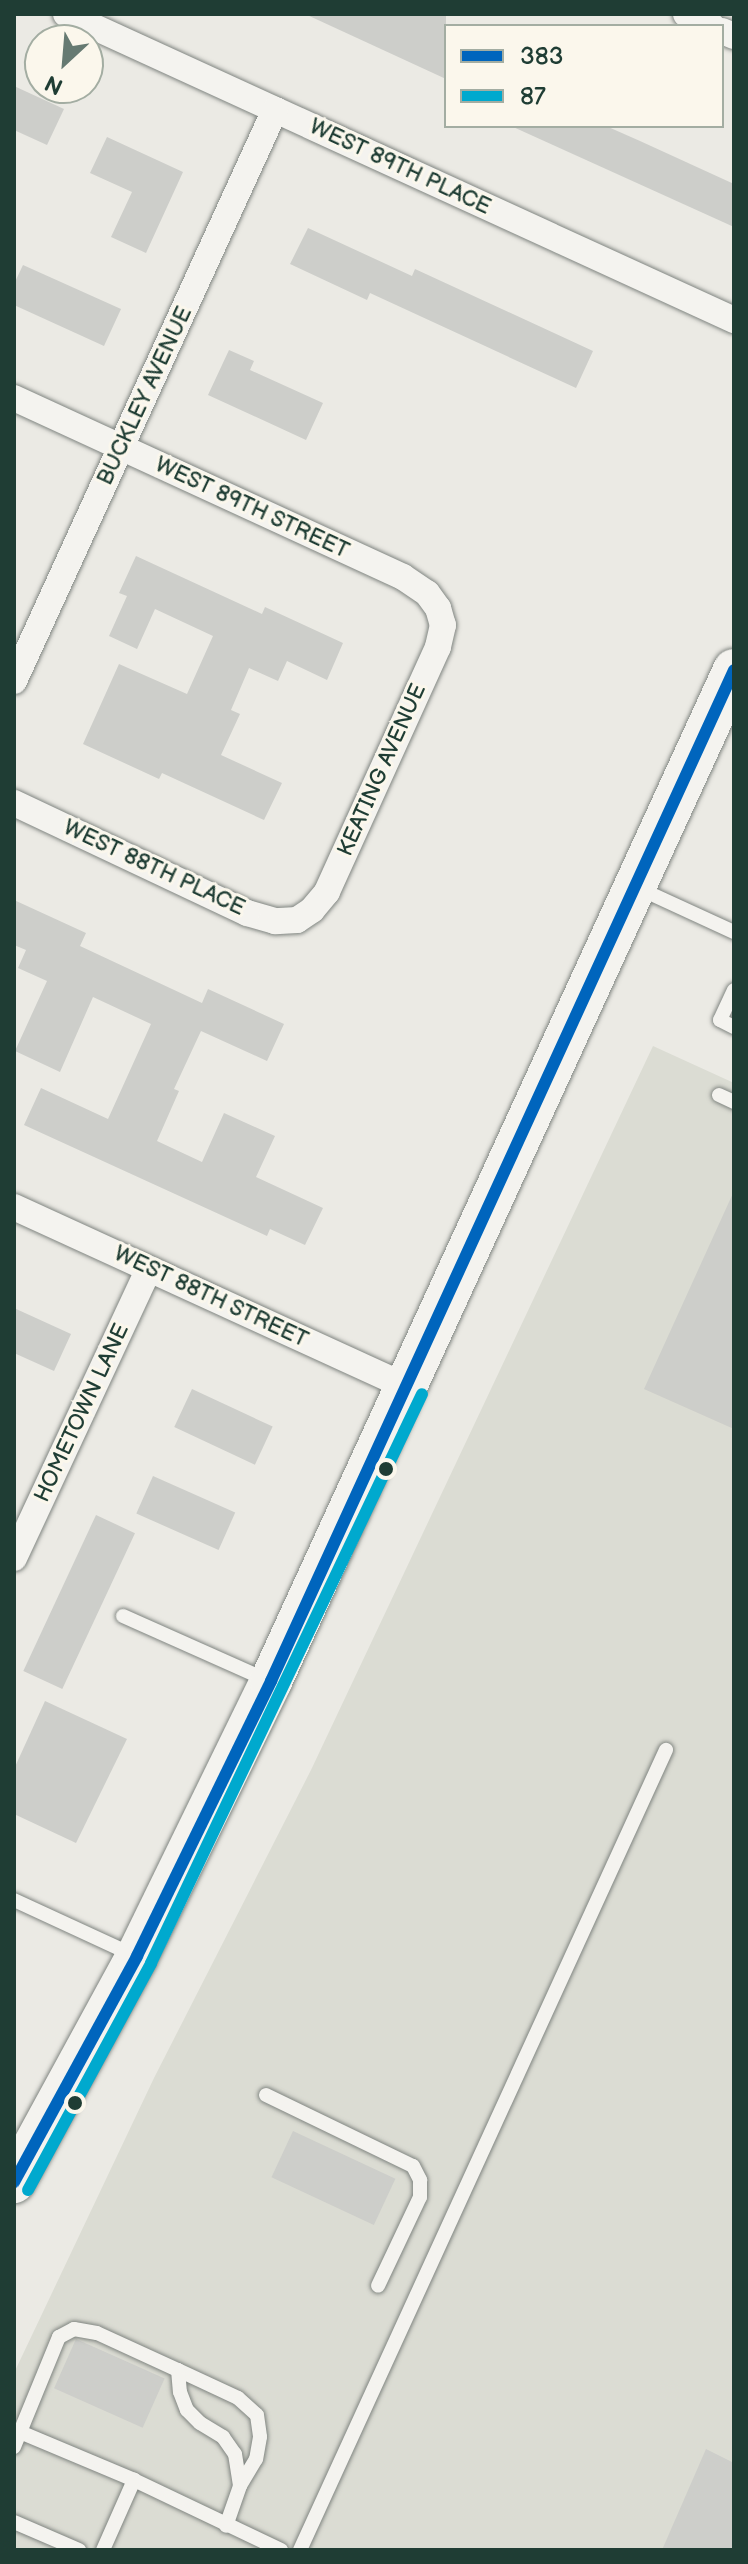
<!DOCTYPE html>
<style>
body{margin:0}
#map{position:relative;width:748px;height:2564px;overflow:hidden;background:#ebeae4;font-family:"Balsamiq Sans",sans-serif}
div>[style]{position:absolute}
.built>*{inset:0;background:#dbdcd3}
.building>*{inset:0;background:#cdceca;transform-origin:0 0}
.roads{filter:drop-shadow(0 0 2px #808581) drop-shadow(0 0 2px #808581)}
.service>*{height:14px;margin:-7px;padding:0 7px;transform-origin:7px;border-radius:7px;background:#f4f3ef}
.minor>*{height:26px;margin:-13px;padding:0 13px;transform-origin:13px;border-radius:13px;background:#f4f3ef}
.primary>*{height:42px;margin:-21px;padding:0 21px;transform-origin:21px;border-radius:21px;background:#f4f3ef}
.bus-1>*{height:12px;margin:-6px;padding:0 6px;transform-origin:6px;border-radius:6px;background:#0065bd}
.bus-2>*{height:12px;margin:-6px;padding:0 6px;transform-origin:6px;border-radius:6px;background:#00a9ce}
.dots>*{width:22px;height:22px;translate:-50% -50%;box-sizing:border-box;border:4px solid #fbf7ec;border-radius:50%}
span{translate:-50% -50%;white-space:nowrap;text-align:center;line-height:1.15;-webkit-text-stroke:6px #fbf7ec;paint-order:stroke}
.street-label{font-size:22px;color:#1f3d34}
.frame{position:absolute;inset:0;border:16px solid #1f3d34;pointer-events:none}
.legend{position:absolute;left:444px;top:24px;width:280px;height:104px;box-sizing:border-box;background:#fbf7ec;border:2px solid #a3ada2;margin:0;padding:10px 14px;list-style:none;font-size:24px;color:#1f3d34}
.legend li{display:flex;align-items:center;gap:16px;height:40px}
.legend b{width:40px;border:2px solid #a3ada2}
.north{position:absolute;left:24px;top:24px;width:80px;height:80px;box-sizing:border-box;background:#fbf7ec;border:2px solid #a3ada2;border-radius:50%;rotate:206deg;font-size:22px;font-weight:700;line-height:32px;text-align:center;color:#1f3d34}
.north::after{content:'';display:block;margin:auto;width:28px;height:36px;background:#667a72;clip-path:polygon(50% 0,100% 100%,50% 72%,0 100%)}
</style>
<div id="map">
<div class="built">
<div style="clip-path:polygon(653px 1046px,734px 1083px,734px 2550px,14px 2550px,14px 2373px,154px 2078px,311px 1770px)"></div>
</div>
<div class="building">
<div style="clip-path:polygon(305px 14px,446px 14px,446px 79px)"></div>
<div style="clip-path:polygon(14px 86px,64px 109px,47px 145px,14px 130px)"></div>
<div style="clip-path:polygon(511px 126px,606px 126px,640px 141px,734px 184px,734px 227px)"></div>
<div style="clip-path:polygon(107px 137px,183px 172px,146px 253px,111px 237px,132px 192px,90px 173px)"></div>
<div style="clip-path:polygon(308px 228px,412px 276px,415px 269px,593px 351px,576px 388px,370px 293px,367px 300px,290px 264px)"></div>
<div style="clip-path:polygon(23px 265px,121px 309px,104px 346px,14px 305px,14px 284px)"></div>
<div style="clip-path:polygon(229px 350px,254px 361px,250px 370px,323px 403px,306px 440px,208px 395px)"></div>
<div style="clip-path:polygon(136px 556px,262px 614px,265px 607px,343px 643px,327px 680px,287px 661px,278px 681px,249px 668px,231px 710px,240px 714px,221px 755px,282px 783px,264px 820px,162px 773px,159px 779px,83px 744px,119px 664px,187px 694px,213px 636px,155px 609px,137px 649px,109px 636px,127px 596px,119px 593px)"></div>
<div style="clip-path:polygon(14px 900px,86px 933px,80px 946px,202px 1003px,208px 989px,284px 1024px,267px 1061px,201px 1031px,174px 1089px,179px 1091px,157px 1141px,202px 1162px,224px 1113px,275px 1136px,256px 1177px,323px 1208px,305px 1245px,270px 1229px,267px 1236px,24px 1125px,41px 1088px,108px 1119px,151px 1024px,93px 997px,60px 1072px,15px 1051px,47px 981px,18px 968px,26px 950px,14px 945px)"></div>
<div style="clip-path:polygon(734px 1191px,734px 1429px,644px 1389px)"></div>
<div style="clip-path:polygon(14px 1308px,71px 1334px,54px 1371px,14px 1353px)"></div>
<div style="left:192px;top:1389px;width:89px;height:42px;rotate:25deg"></div>
<div style="left:153px;top:1476px;width:90px;height:41px;rotate:24deg"></div>
<div style="left:96px;top:1515px;width:43px;height:172px;rotate:25deg"></div>
<div style="clip-path:polygon(45px 1701px,127px 1739px,76px 1843px,14px 1814px,14px 1769px)"></div>
<div style="left:293px;top:2131px;width:113px;height:51px;rotate:25deg"></div>
<div style="left:76px;top:2339px;width:97px;height:54px;rotate:24deg"></div>
<div style="clip-path:polygon(706px 2449px,734px 2463px,734px 2550px,662px 2550px)"></div>
</div>
<div class="roads">
<div class="service">
<div style="left:636px;top:887px;width:108px;rotate:24.7deg"></div>
<div style="left:734px;top:990px;width:33px;rotate:115deg"></div>
<div style="left:720px;top:1020px;width:16px;rotate:27deg"></div>
<div style="left:719px;top:1095px;width:17px;rotate:25deg"></div>
<div style="left:123px;top:1616px;width:158px;rotate:24deg"></div>
<div style="left:14px;top:1900px;width:131px;rotate:24.8deg"></div>
<div style="left:266px;top:2095px;width:163px;rotate:25.8deg"></div>
<div style="left:413px;top:2166px;width:16px;rotate:63deg"></div>
<div style="left:420px;top:2180px;width:17px;rotate:90deg"></div>
<div style="left:420px;top:2197px;width:98px;rotate:115.3deg"></div>
<div style="left:178px;top:2370px;width:66px;rotate:25deg"></div>
<div style="left:238px;top:2398px;width:25px;rotate:42deg"></div>
<div style="left:257px;top:2415px;width:22px;rotate:82deg"></div>
<div style="left:260px;top:2437px;width:22px;rotate:100deg"></div>
<div style="left:256px;top:2459px;width:31px;rotate:121deg"></div>
<div style="left:20px;top:2432px;width:103px;rotate:-67.7deg"></div>
<div style="left:59px;top:2337px;width:17px;rotate:-28deg"></div>
<div style="left:74px;top:2329px;width:23px;rotate:10deg"></div>
<div style="left:97px;top:2333px;width:89px;rotate:24.6deg"></div>
<div style="left:178px;top:2370px;width:22px;rotate:85deg"></div>
<div style="left:180px;top:2392px;width:19px;rotate:69deg"></div>
<div style="left:187px;top:2410px;width:18px;rotate:45deg"></div>
<div style="left:200px;top:2423px;width:27px;rotate:31deg"></div>
<div style="left:223px;top:2437px;width:21px;rotate:55deg"></div>
<div style="left:235px;top:2454px;width:32px;rotate:81deg"></div>
<div style="left:240px;top:2486px;width:42px;rotate:109.3deg"></div>
<div style="left:14px;top:2447px;width:16px;rotate:-68deg"></div>
<div style="left:20px;top:2432px;width:124px;rotate:22.8deg"></div>
<div style="left:14px;top:2522px;width:71px;rotate:23.3deg"></div>
<div style="left:103px;top:2550px;width:77px;rotate:-66.1deg"></div>
<div style="left:134px;top:2480px;width:163px;rotate:25.5deg"></div>
<div style="left:300px;top:2550px;width:880px;rotate:-65.42deg"></div>
</div>
<div class="minor">
<div style="left:66px;top:14px;width:735px;rotate:24.61deg"></div>
<div style="left:686px;top:14px;width:29px;rotate:25deg"></div>
<div style="left:722px;top:31px;width:13px;rotate:23deg"></div>
<div style="left:14px;top:398px;width:428px;rotate:24.7deg"></div>
<div style="left:403px;top:577px;width:29px;rotate:34deg"></div>
<div style="left:427px;top:593px;width:19px;rotate:54deg"></div>
<div style="left:438px;top:608px;width:18px;rotate:74deg"></div>
<div style="left:443px;top:625px;width:23px;rotate:103deg"></div>
<div style="left:438px;top:647px;width:269px;rotate:114.4deg"></div>
<div style="left:327px;top:892px;width:23px;rotate:130deg"></div>
<div style="left:312px;top:910px;width:18px;rotate:146deg"></div>
<div style="left:297px;top:920px;width:22px;rotate:177deg"></div>
<div style="left:275px;top:921px;width:29px;rotate:-164deg"></div>
<div style="left:247px;top:913px;width:258px;rotate:-154.7deg"></div>
<div style="left:14px;top:681px;width:628px;rotate:-65.44deg"></div>
<div style="left:14px;top:1207px;width:433px;rotate:24.6deg"></div>
<div style="left:14px;top:1558px;width:319px;rotate:-65deg"></div>
</div>
<div class="primary">
<div style="left:14px;top:2182px;width:257px;rotate:-61.4deg"></div>
<div style="left:137px;top:1956px;width:306px;rotate:-64deg"></div>
<div style="left:271px;top:1681px;width:1112px;rotate:-65.39deg"></div>
</div>
</div>
<div class="bus-1">
<div style="left:14px;top:2182px;width:257px;rotate:-61.4deg"></div>
<div style="left:137px;top:1956px;width:306px;rotate:-64deg"></div>
<div style="left:271px;top:1681px;width:1112px;rotate:-65.39deg"></div>
</div>
<div class="bus-2">
<div style="left:28px;top:2190px;width:258px;rotate:-61.5deg"></div>
<div style="left:151px;top:1963px;width:630px;rotate:-64.53deg"></div>
</div>
<div class="dots">
<div style="left:386px;top:1469px;background:#1f3d34"></div>
<div style="left:75px;top:2103px;background:#1f3d34"></div>
</div>
<div class="street-label">
<span style="left:400px;top:167px;rotate:25deg">WEST 89TH PLACE</span>
<span style="left:145px;top:396px;rotate:-65deg">BUCKLEY AVENUE</span>
<span style="left:252px;top:508px;rotate:25deg">WEST 89TH STREET</span>
<span style="left:382px;top:770px;rotate:-66deg">KEATING AVENUE</span>
<span style="left:154px;top:868px;rotate:25deg">WEST 88TH PLACE</span>
<span style="left:211px;top:1297px;rotate:25deg">WEST 88TH STREET</span>
<span style="left:82px;top:1413px;rotate:-65deg">HOMETOWN LANE</span>
</div>
<div class="frame"></div>
<ul class="legend">
<li><b style="height:10px;background:#0065bd"></b>383</li>
<li><b style="height:10px;background:#00a9ce"></b>87</li>
</ul>
<div class="north">N</div>
</div>
